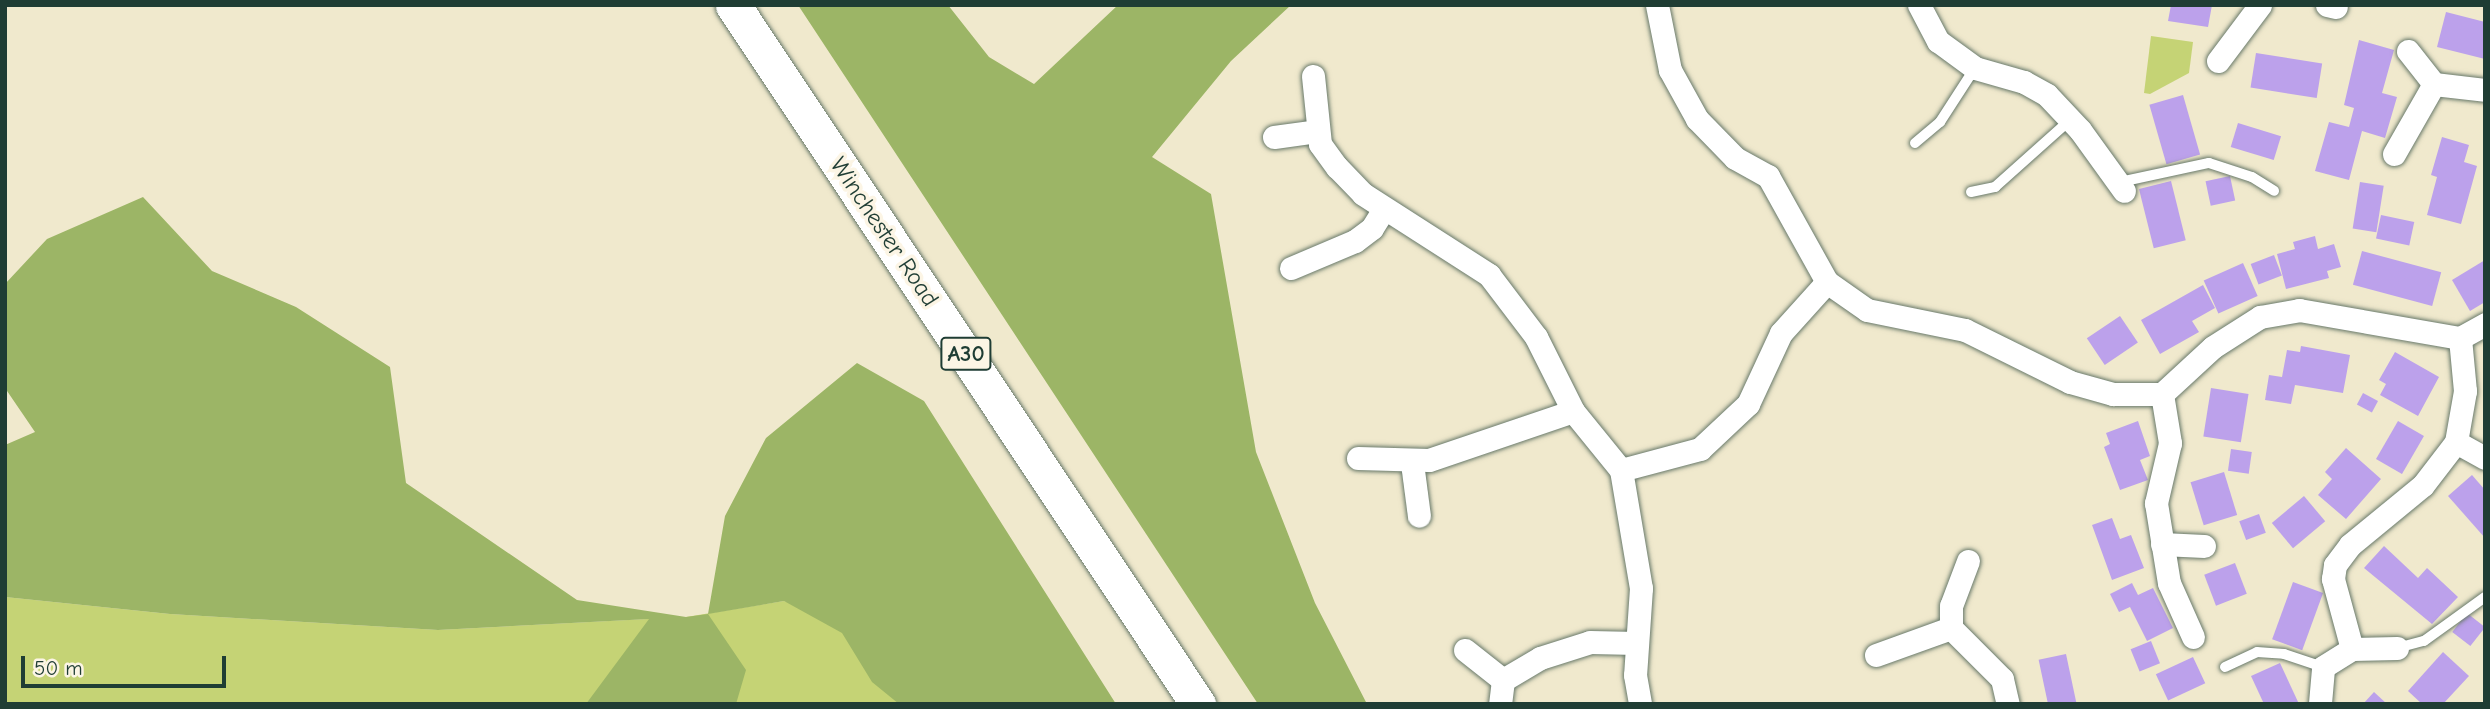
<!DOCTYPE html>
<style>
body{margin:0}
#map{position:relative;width:2490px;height:709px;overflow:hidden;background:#f0e9cd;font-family:"Comic Neue",sans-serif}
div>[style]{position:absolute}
.green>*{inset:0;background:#c5d375}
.forest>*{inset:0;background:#9cb566}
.building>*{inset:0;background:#bca1eb;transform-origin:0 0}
.roads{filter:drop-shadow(0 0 2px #68796a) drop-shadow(0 0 2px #68796a)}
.service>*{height:10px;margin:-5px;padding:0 5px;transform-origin:5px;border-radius:5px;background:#fff}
.minor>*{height:23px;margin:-11.5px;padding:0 11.5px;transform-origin:11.5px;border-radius:11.5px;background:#fff}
.primary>*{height:35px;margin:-17.5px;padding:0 17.5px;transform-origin:17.5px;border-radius:17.5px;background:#fff}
span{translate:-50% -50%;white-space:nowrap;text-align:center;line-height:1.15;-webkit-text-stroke:7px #fcf5e5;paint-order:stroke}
.shield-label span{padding:2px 5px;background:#fcf5e5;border:2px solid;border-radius:5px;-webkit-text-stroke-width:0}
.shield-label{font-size:23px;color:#1f3d34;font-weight:700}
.street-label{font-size:24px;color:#1f3d34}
.frame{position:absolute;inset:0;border:7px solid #1f3d34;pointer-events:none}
.scale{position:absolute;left:21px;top:656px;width:205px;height:32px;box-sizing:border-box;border:4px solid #1f3d34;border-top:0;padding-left:9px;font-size:21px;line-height:24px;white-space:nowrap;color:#1f3d34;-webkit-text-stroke:5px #fcf5e5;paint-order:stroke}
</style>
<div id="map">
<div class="green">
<div style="clip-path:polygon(2151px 36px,2193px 42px,2189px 73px,2150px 94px,2144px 93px)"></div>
<div style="clip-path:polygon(5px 597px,170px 614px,438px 630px,686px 617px,784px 601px,1116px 704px,5px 704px)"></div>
</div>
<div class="forest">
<div style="clip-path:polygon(798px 5px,948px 5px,989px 57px,1034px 84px,1118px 5px,1291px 5px,1231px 61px,1152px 157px,1211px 194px,1256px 452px,1315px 603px,1367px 704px,1258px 704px)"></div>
<div style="clip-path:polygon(143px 197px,212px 271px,296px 307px,390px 367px,406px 483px,577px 600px,686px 617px,708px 614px,725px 516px,766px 438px,857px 363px,924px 401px,1116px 704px,899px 704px,872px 682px,842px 633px,784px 601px,708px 614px,746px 670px,736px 704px,586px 704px,649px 619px,438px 630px,170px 614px,5px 597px,5px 445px,35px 432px,5px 388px,5px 284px,47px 239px)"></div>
</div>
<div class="building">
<div style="clip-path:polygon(2171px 5px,2212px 5px,2208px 27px,2168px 21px)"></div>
<div style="clip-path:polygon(2446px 12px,2485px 22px,2485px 59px,2437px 47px)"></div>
<div style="clip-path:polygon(2359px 40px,2394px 50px,2382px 93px,2397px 97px,2385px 138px,2362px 131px,2349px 180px,2315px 171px,2329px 122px,2349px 127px,2354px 108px,2344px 105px)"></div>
<div style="left:2256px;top:53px;width:67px;height:35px;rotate:9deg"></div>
<div style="left:2183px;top:95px;width:62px;height:35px;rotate:74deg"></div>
<div style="left:2238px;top:123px;width:45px;height:25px;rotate:17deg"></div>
<div style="clip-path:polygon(2442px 137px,2469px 145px,2464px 162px,2477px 166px,2461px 224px,2427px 215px,2437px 177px,2431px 175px)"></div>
<div style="left:2230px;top:176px;width:25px;height:25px;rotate:78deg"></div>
<div style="left:2171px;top:181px;width:61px;height:33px;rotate:76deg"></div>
<div style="left:2360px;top:182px;width:24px;height:47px;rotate:9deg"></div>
<div style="left:2381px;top:215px;width:34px;height:24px;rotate:12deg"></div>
<div style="clip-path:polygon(2315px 236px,2318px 249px,2334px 244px,2341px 267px,2327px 271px,2329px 278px,2286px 289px,2277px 254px,2295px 249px,2293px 242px)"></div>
<div style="left:2362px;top:251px;width:82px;height:35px;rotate:15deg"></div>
<div style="left:2274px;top:255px;width:22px;height:25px;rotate:69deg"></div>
<div style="clip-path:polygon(2485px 260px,2485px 302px,2470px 311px,2452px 280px)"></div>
<div style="left:2243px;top:263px;width:36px;height:43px;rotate:66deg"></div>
<div style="clip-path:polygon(2203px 285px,2215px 308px,2192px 321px,2199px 332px,2160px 354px,2141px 320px)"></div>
<div style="left:2120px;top:316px;width:32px;height:40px;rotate:56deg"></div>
<div style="clip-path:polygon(2301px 346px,2350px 355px,2343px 393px,2295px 385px,2291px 404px,2265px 400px,2269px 375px,2282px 377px,2287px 350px,2300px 352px)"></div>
<div style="clip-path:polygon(2395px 352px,2439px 377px,2418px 416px,2380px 395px,2386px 384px,2379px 380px)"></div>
<div style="left:2211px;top:388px;width:38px;height:49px;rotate:9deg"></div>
<div style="left:2363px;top:393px;width:17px;height:13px;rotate:28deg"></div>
<div style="clip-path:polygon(2138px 421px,2150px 456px,2140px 460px,2148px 480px,2120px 490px,2104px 447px,2110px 444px,2106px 433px)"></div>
<div style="left:2398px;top:421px;width:30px;height:44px;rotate:30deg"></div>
<div style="clip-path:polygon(2346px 448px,2381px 479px,2346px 519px,2318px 495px,2332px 479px,2325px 472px)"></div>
<div style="left:2231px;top:449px;width:21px;height:22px;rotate:8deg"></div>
<div style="left:2224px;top:472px;width:45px;height:35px;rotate:73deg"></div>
<div style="clip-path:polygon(2472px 475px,2485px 490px,2485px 538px,2448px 496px)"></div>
<div style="left:2304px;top:496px;width:33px;height:42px;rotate:50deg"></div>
<div style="left:2259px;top:514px;width:20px;height:21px;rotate:70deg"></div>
<div style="clip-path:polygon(2112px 518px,2120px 539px,2131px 535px,2144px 568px,2112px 580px,2092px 525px)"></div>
<div style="clip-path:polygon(2384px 546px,2418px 578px,2427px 568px,2458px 597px,2432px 624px,2364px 568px)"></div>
<div style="left:2235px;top:563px;width:33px;height:33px;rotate:69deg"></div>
<div style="left:2293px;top:582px;width:32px;height:61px;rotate:20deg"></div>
<div style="clip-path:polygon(2132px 583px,2138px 595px,2153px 588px,2173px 628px,2147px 641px,2130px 607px,2119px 612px,2110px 594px)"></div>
<div style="left:2467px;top:613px;width:23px;height:24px;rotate:38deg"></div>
<div style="left:2151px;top:641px;width:24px;height:22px;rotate:68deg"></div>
<div style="clip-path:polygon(2443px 652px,2469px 676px,2443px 704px,2422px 704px,2408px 691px)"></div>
<div style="left:2066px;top:654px;width:51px;height:28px;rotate:78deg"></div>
<div style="left:2193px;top:657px;width:29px;height:41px;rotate:65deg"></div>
<div style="clip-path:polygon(2280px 663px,2299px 704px,2264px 704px,2251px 676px)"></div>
<div style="clip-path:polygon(2374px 692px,2387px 704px,2363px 704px)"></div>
</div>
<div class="roads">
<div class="service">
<div style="left:1915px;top:143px;width:33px;rotate:-40deg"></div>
<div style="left:1940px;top:122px;width:64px;rotate:-57.1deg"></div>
<div style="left:2120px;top:182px;width:91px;rotate:-12.1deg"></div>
<div style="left:2209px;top:163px;width:45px;rotate:18deg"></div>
<div style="left:2252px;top:177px;width:26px;rotate:32deg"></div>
<div style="left:1971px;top:192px;width:25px;rotate:-12deg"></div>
<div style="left:1995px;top:187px;width:101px;rotate:-41.8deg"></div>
<div style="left:2397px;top:648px;width:28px;rotate:-15deg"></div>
<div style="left:2424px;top:641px;width:75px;rotate:-35.8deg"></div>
<div style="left:2225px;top:667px;width:35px;rotate:-25deg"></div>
<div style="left:2257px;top:652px;width:27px;rotate:4deg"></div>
<div style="left:2284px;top:654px;width:41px;rotate:18.4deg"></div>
</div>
<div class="minor">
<div style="left:1657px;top:5px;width:66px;rotate:78.7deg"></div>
<div style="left:1670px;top:70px;width:56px;rotate:61.1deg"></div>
<div style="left:1697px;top:119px;width:54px;rotate:45.7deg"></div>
<div style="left:1735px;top:158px;width:38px;rotate:29deg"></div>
<div style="left:1768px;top:176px;width:121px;rotate:60.9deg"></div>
<div style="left:1827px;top:282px;width:49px;rotate:35deg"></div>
<div style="left:1867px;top:310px;width:100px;rotate:11.5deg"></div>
<div style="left:1965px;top:330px;width:117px;rotate:26.3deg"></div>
<div style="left:2070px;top:382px;width:45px;rotate:15.6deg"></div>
<div style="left:2113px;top:394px;width:49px"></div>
<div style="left:2162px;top:394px;width:69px;rotate:-42.7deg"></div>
<div style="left:2213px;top:347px;width:56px;rotate:-32.6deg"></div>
<div style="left:2260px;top:317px;width:40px;rotate:-10deg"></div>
<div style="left:2299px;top:310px;width:163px;rotate:9.9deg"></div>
<div style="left:2460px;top:338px;width:29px;rotate:-29deg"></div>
<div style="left:1919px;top:5px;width:41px;rotate:62.2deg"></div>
<div style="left:1938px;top:41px;width:46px;rotate:36.1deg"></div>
<div style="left:1975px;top:68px;width:51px;rotate:15.9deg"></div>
<div style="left:2024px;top:82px;width:26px;rotate:29deg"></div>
<div style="left:2047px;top:95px;width:48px;rotate:46.7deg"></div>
<div style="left:2080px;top:130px;width:75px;rotate:54.2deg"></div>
<div style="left:2327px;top:5px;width:9px;rotate:13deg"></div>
<div style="left:2408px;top:51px;width:42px;rotate:51.8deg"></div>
<div style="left:2434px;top:84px;width:51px;rotate:6.7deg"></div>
<div style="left:2218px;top:61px;width:70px;rotate:-53.1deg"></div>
<div style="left:1313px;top:76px;width:68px;rotate:84.1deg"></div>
<div style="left:1320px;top:144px;width:29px;rotate:54deg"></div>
<div style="left:1337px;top:167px;width:37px;rotate:46deg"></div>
<div style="left:1363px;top:194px;width:150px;rotate:32.7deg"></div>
<div style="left:1489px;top:275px;width:78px;rotate:52.8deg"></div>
<div style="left:1536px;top:337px;width:83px;rotate:63.4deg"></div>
<div style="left:1573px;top:411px;width:76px;rotate:50.9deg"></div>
<div style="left:1621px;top:470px;width:120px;rotate:80.4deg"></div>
<div style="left:1641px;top:588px;width:87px;rotate:93.9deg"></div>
<div style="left:1635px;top:675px;width:29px;rotate:80deg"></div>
<div style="left:1274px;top:137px;width:43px;rotate:-7.9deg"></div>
<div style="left:2394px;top:154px;width:81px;rotate:-60.3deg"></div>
<div style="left:1291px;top:268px;width:69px;rotate:-22.9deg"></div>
<div style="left:1355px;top:241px;width:21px;rotate:-37deg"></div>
<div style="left:1372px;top:228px;width:22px;rotate:-58deg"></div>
<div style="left:2162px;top:394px;width:50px;rotate:80.7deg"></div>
<div style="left:2170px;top:443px;width:62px;rotate:103.1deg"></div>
<div style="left:2156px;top:503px;width:81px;rotate:80.8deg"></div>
<div style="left:2169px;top:583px;width:59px;rotate:66deg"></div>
<div style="left:2456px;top:442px;width:33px;rotate:29deg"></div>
<div style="left:1358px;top:458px;width:71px;rotate:1.6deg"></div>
<div style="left:1429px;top:460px;width:152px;rotate:-18.8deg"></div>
<div style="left:1412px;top:463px;width:53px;rotate:82.5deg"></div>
<div style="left:1621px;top:470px;width:82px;rotate:-14.9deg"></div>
<div style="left:1700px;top:449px;width:66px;rotate:-43.2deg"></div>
<div style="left:1748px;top:404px;width:78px;rotate:-65.1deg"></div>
<div style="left:1781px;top:333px;width:69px;rotate:-48deg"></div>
<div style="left:2162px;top:544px;width:42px;rotate:2.7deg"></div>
<div style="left:1968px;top:561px;width:48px;rotate:110.7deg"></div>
<div style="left:1951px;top:606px;width:22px;rotate:90deg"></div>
<div style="left:1951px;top:628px;width:72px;rotate:45deg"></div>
<div style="left:2002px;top:679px;width:26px;rotate:77deg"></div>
<div style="left:2352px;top:649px;width:73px;rotate:-105.2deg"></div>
<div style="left:2333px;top:579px;width:14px;rotate:-82deg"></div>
<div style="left:2335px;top:565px;width:25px;rotate:-53deg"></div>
<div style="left:2350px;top:545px;width:94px;rotate:-39.4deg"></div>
<div style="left:2423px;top:485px;width:54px;rotate:-52.5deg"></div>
<div style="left:2456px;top:442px;width:52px;rotate:-80deg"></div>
<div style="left:2465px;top:391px;width:53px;rotate:-95.4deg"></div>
<div style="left:1465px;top:650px;width:48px;rotate:38.3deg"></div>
<div style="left:1503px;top:680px;width:24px;rotate:97deg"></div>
<div style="left:1876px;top:655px;width:80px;rotate:-19.8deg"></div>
<div style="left:1503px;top:680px;width:43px;rotate:-30.7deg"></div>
<div style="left:1540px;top:658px;width:52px;rotate:-17.7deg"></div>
<div style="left:1590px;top:642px;width:47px;rotate:1.2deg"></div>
<div style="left:2320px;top:703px;width:36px;rotate:-85deg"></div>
<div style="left:2323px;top:667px;width:34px;rotate:-32deg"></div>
<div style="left:2352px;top:649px;width:45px;rotate:-1.3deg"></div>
</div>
<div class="primary">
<div style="left:733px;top:5px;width:840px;rotate:56.37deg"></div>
</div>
</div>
<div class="shield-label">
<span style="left:966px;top:354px">A30</span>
</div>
<div class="street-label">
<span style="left:884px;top:232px;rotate:56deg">Winchester Road</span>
</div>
<div class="frame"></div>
<div class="scale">50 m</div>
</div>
